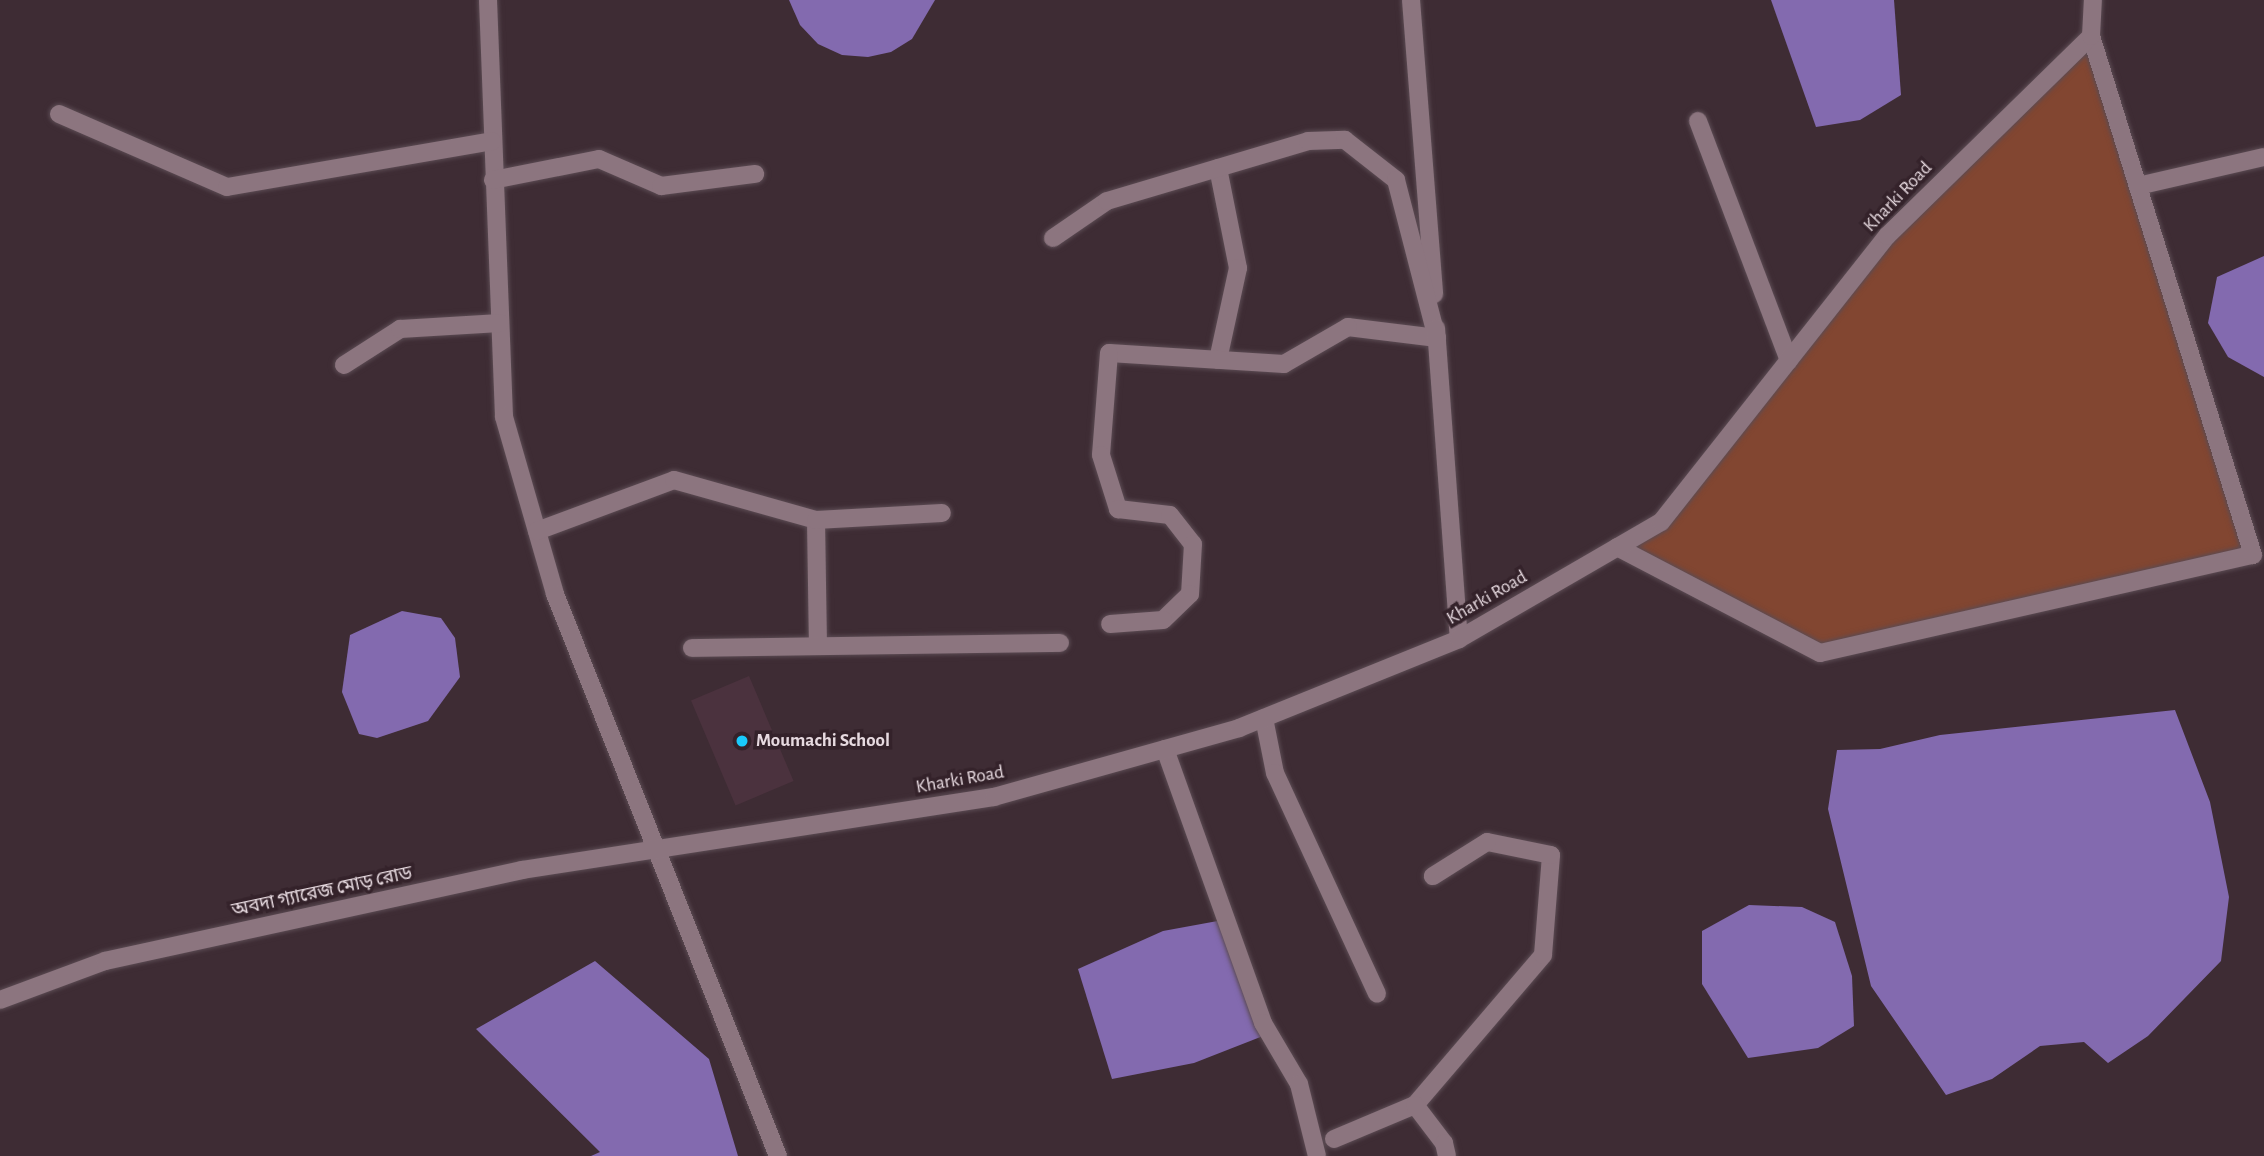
<!DOCTYPE html>
<meta charset="utf-8">
<style>
body{margin:0}
#map{position:relative;width:2264px;height:1156px;overflow:hidden;background:#3e2c34;font-family:"Alegreya Sans","Noto Sans Bengali",sans-serif}
div>[style]{position:absolute}
.built>*{inset:0;background:#4b323e;transform-origin:0 0}
.green>*{inset:0;background:#824631}
.water>*{inset:0;background:#836aaf}
.roads{filter:drop-shadow(0 0 2px #5b4b53) drop-shadow(0 0 2px #5b4b53)}
.street>*{height:18px;margin:-9px;padding:0 9px;transform-origin:9px;border-radius:9px;background:#8c757f}
.dots>*{width:19px;height:19px;translate:-50% -50%;box-sizing:border-box;border:4px solid #34222a;border-radius:50%}
span{translate:-50% -50%;white-space:nowrap;text-align:center;line-height:1.15;-webkit-text-stroke:7px #34222a;paint-order:stroke}
.street-label{font-size:19px;color:#e7dae0}
.poi-label{font-size:19px;color:#e7dae0;font-weight:700}
.left{translate:0 -50%;text-align:left}
</style>
<div id="map">
<div class="built">
<div style="left:749px;top:676px;width:114px;height:63px;rotate:67deg"></div>
</div>
<div class="green">
<div style="clip-path:polygon(2089px 45px,2248px 551px,1819px 646px,1625px 548px,1661px 527px,1889px 241px)"></div>
</div>
<div class="water">
<div style="clip-path:polygon(789px 0,935px 0,912px 39px,891px 52px,868px 57px,842px 55px,818px 44px,800px 25px)"></div>
<div style="clip-path:polygon(1771px 0,1894px 0,1901px 95px,1860px 120px,1816px 127px)"></div>
<div style="clip-path:polygon(2264px 256px,2264px 377px,2228px 357px,2208px 323px,2217px 277px)"></div>
<div style="clip-path:polygon(402px 611px,441px 618px,455px 638px,460px 677px,428px 721px,377px 738px,359px 734px,342px 692px,350px 635px)"></div>
<div style="clip-path:polygon(2175px 710px,2210px 802px,2229px 897px,2221px 961px,2148px 1036px,2108px 1063px,2084px 1042px,2040px 1046px,1992px 1079px,1946px 1095px,1871px 986px,1828px 809px,1837px 750px,1880px 749px,1940px 735px)"></div>
<div style="clip-path:polygon(1749px 905px,1802px 907px,1835px 922px,1852px 976px,1854px 1026px,1818px 1048px,1748px 1058px,1702px 984px,1702px 931px)"></div>
<div style="clip-path:polygon(1223px 920px,1263px 1036px,1194px 1063px,1112px 1079px,1078px 969px,1163px 931px)"></div>
<div style="clip-path:polygon(595px 961px,709px 1059px,738px 1156px,591px 1156px,600px 1152px,476px 1029px)"></div>
</div>
<div class="roads">
<div class="street">
<div style="left:488px;top:0;width:417px;rotate:87.8deg"></div>
<div style="left:504px;top:417px;width:184px;rotate:73.9deg"></div>
<div style="left:555px;top:594px;width:605px;rotate:68.36deg"></div>
<div style="left:1411px;top:0;width:295px;rotate:85.5deg"></div>
<div style="left:59px;top:114px;width:183px;rotate:23.5deg"></div>
<div style="left:227px;top:187px;width:269px;rotate:-9.8deg"></div>
<div style="left:1698px;top:121px;width:256px;rotate:69.2deg"></div>
<div style="left:1218px;top:168px;width:102px;rotate:78.7deg"></div>
<div style="left:1238px;top:268px;width:94px;rotate:102.3deg"></div>
<div style="left:493px;top:180px;width:108px;rotate:-11.2deg"></div>
<div style="left:599px;top:159px;width:68px;rotate:23.5deg"></div>
<div style="left:661px;top:186px;width:95px;rotate:-7.3deg"></div>
<div style="left:2138px;top:186px;width:129px;rotate:-13deg"></div>
<div style="left:1053px;top:238px;width:65px;rotate:-34.4deg"></div>
<div style="left:1107px;top:201px;width:210px;rotate:-16.6deg"></div>
<div style="left:1308px;top:141px;width:37px;rotate:-2deg"></div>
<div style="left:1345px;top:140px;width:65px;rotate:38.1deg"></div>
<div style="left:1396px;top:180px;width:163px;rotate:75.5deg"></div>
<div style="left:1437px;top:338px;width:90px;rotate:-173deg"></div>
<div style="left:1348px;top:327px;width:74px;rotate:150deg"></div>
<div style="left:1284px;top:364px;width:175px;rotate:-176.4deg"></div>
<div style="left:1109px;top:353px;width:102px;rotate:94.5deg"></div>
<div style="left:1101px;top:455px;width:57px;rotate:72.5deg"></div>
<div style="left:1118px;top:509px;width:52px;rotate:6.6deg"></div>
<div style="left:1170px;top:515px;width:37px;rotate:52deg"></div>
<div style="left:1193px;top:544px;width:50px;rotate:93.4deg"></div>
<div style="left:1190px;top:594px;width:37px;rotate:136deg"></div>
<div style="left:1163px;top:620px;width:53px;rotate:175.7deg"></div>
<div style="left:1436px;top:328px;width:312px;rotate:85.8deg"></div>
<div style="left:344px;top:365px;width:67px;rotate:-32.7deg"></div>
<div style="left:400px;top:329px;width:100px;rotate:-3.4deg"></div>
<div style="left:816px;top:520px;width:123px;rotate:89.1deg"></div>
<div style="left:537px;top:531px;width:146px;rotate:-20.4deg"></div>
<div style="left:674px;top:480px;width:148px;rotate:15.7deg"></div>
<div style="left:816px;top:520px;width:126px;rotate:-3.2deg"></div>
<div style="left:1617px;top:547px;width:229px;rotate:27.6deg"></div>
<div style="left:1820px;top:653px;width:444px;rotate:-12.8deg"></div>
<div style="left:2253px;top:555px;width:544px;rotate:-107.34deg"></div>
<div style="left:692px;top:648px;width:368px;rotate:-0.8deg"></div>
<div style="left:1264px;top:718px;width:56px;rotate:78.7deg"></div>
<div style="left:1275px;top:773px;width:243px;rotate:65.2deg"></div>
<div style="left:1165px;top:749px;width:291px;rotate:70.3deg"></div>
<div style="left:1263px;top:1023px;width:71px;rotate:59.5deg"></div>
<div style="left:1299px;top:1084px;width:74px;rotate:76deg"></div>
<div style="left:0;top:1000px;width:112px;rotate:-20.4deg"></div>
<div style="left:105px;top:961px;width:427px;rotate:-12.3deg"></div>
<div style="left:522px;top:870px;width:478px;rotate:-8.8deg"></div>
<div style="left:994px;top:797px;width:255px;rotate:-15.7deg"></div>
<div style="left:1239px;top:728px;width:237px;rotate:-22deg"></div>
<div style="left:1459px;top:639px;width:233px;rotate:-30.1deg"></div>
<div style="left:1661px;top:522px;width:365px;rotate:-51.7deg"></div>
<div style="left:1887px;top:236px;width:286px;rotate:-44.4deg"></div>
<div style="left:2091px;top:36px;width:36px;rotate:-87deg"></div>
<div style="left:1415px;top:1105px;width:197px;rotate:-49.5deg"></div>
<div style="left:1543px;top:955px;width:100px;rotate:-85.4deg"></div>
<div style="left:1551px;top:855px;width:65px;rotate:-168.5deg"></div>
<div style="left:1487px;top:842px;width:64px;rotate:147.8deg"></div>
<div style="left:1334px;top:1139px;width:88px;rotate:-22.8deg"></div>
<div style="left:1415px;top:1105px;width:48px;rotate:52.7deg"></div>
<div style="left:1444px;top:1143px;width:13px;rotate:77deg"></div>
</div>
</div>
<div class="dots">
<div style="left:742px;top:741px;background:#19cafc"></div>
</div>
<div class="street-label">
<span style="left:1898px;top:197px;rotate:-46deg">Kharki Road</span>
<span style="left:1487px;top:598px;rotate:-30deg">Kharki Road</span>
<span style="left:960px;top:780px;rotate:-10deg">Kharki Road</span>
<span style="left:322px;top:892px;rotate:-12deg">অবদা গ্যারেজ মোড় রোড</span>
</div>
<div class="poi-label">
<span class="left" style="left:756px;top:741px">Moumachi School</span>
</div>
</div>
